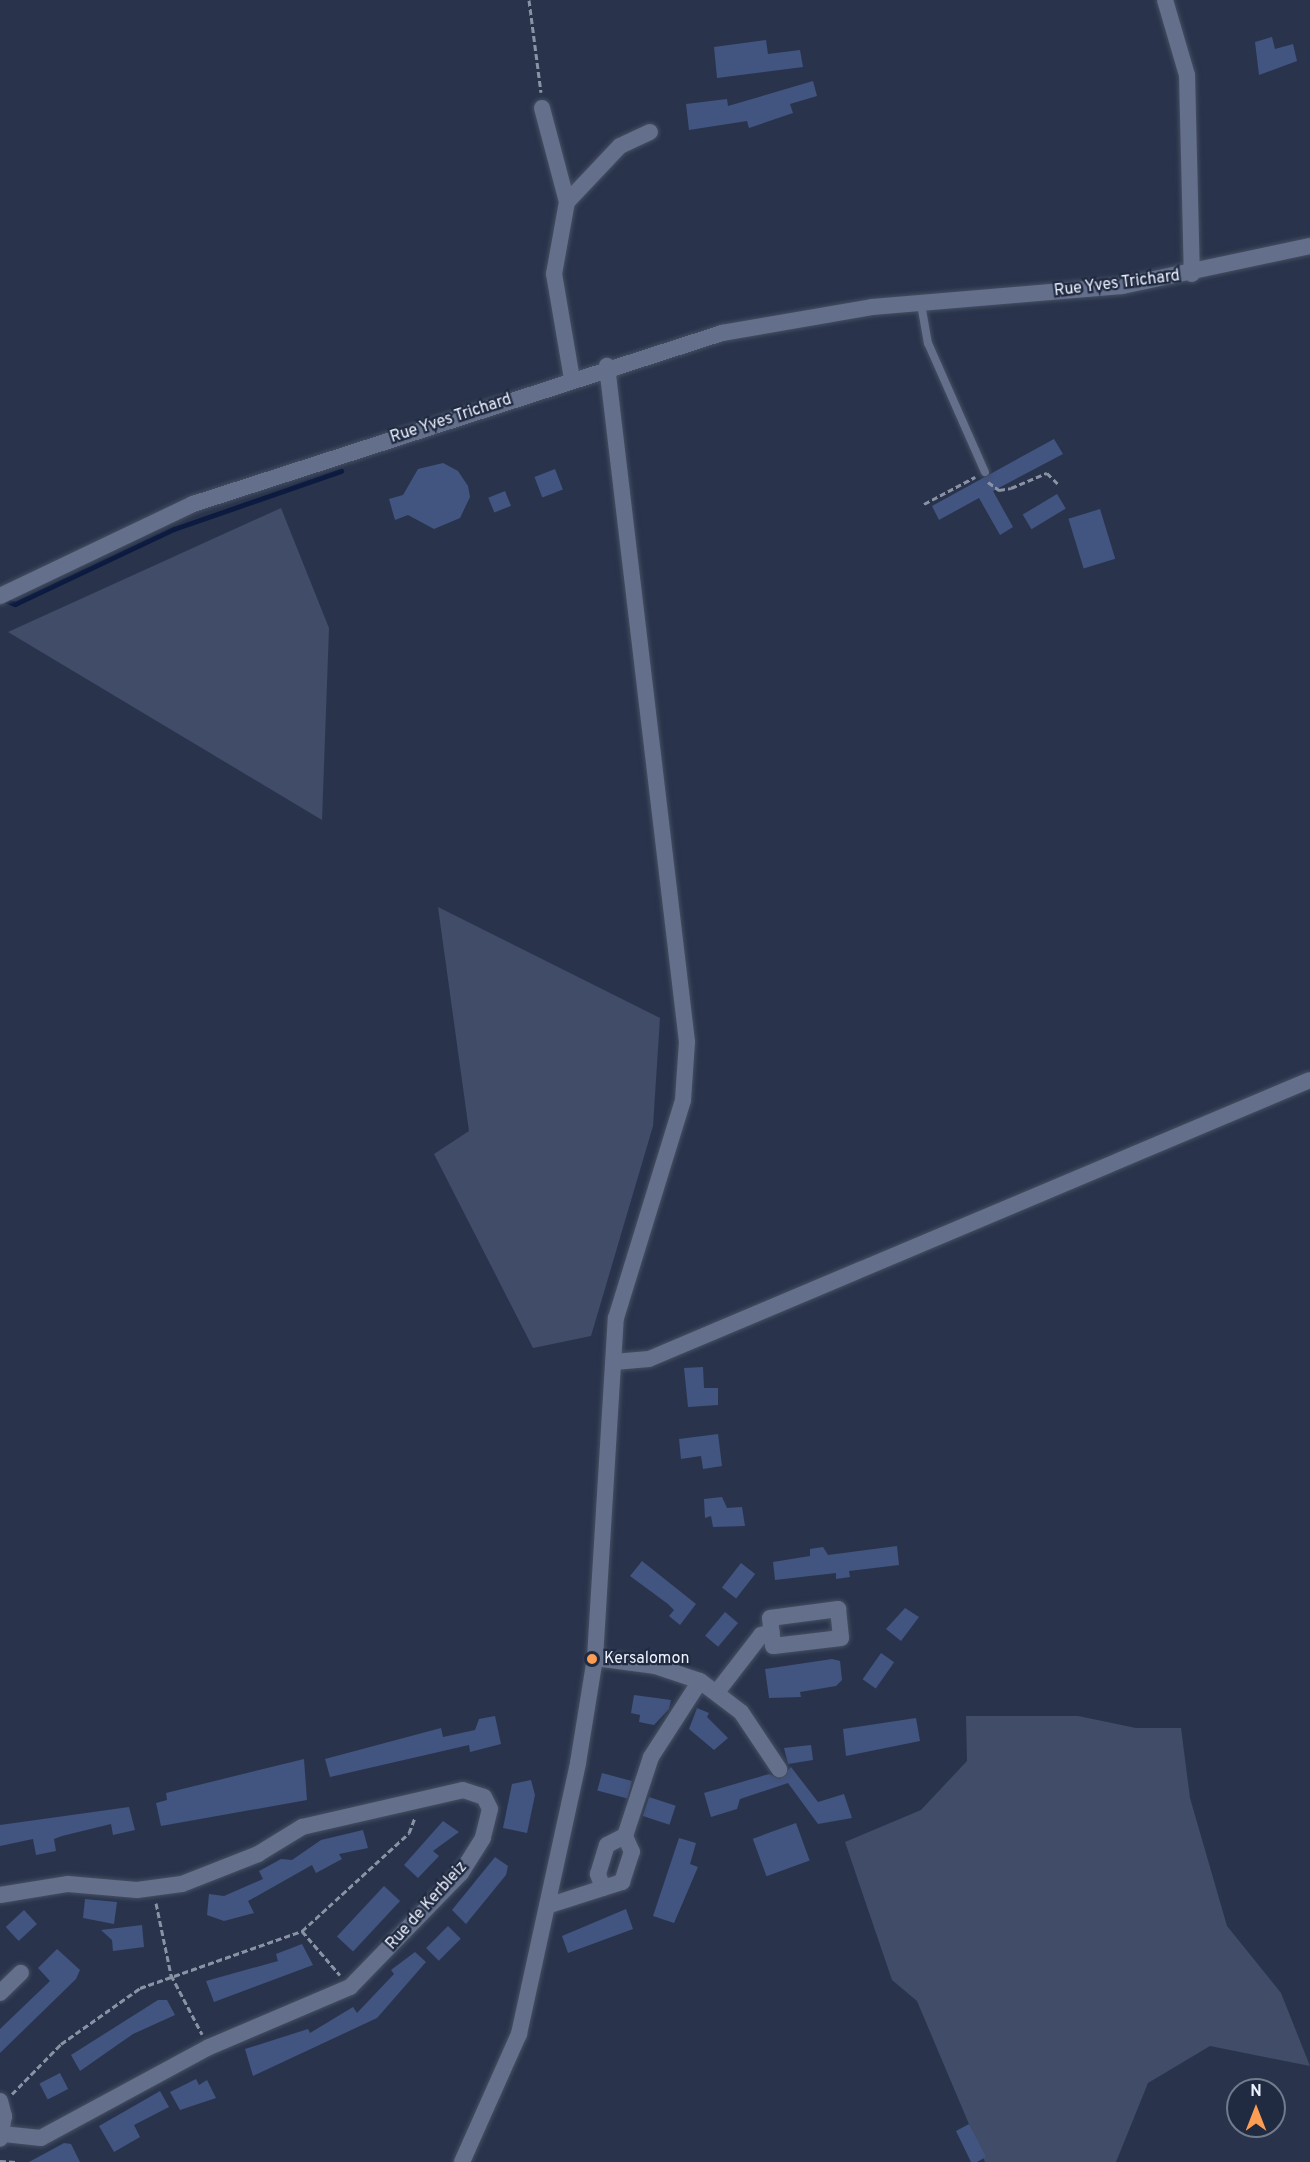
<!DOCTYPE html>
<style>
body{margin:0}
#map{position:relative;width:1310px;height:2162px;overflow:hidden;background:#29344c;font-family:Overpass,sans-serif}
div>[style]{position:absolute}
.green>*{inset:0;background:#404c68}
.stream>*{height:5px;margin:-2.5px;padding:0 2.5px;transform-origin:2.5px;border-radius:2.5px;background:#0d1b41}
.building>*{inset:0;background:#425480;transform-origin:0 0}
.path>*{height:3px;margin-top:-1.5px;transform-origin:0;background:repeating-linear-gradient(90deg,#8a92a5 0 6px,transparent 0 9px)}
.roads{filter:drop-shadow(0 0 2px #464f62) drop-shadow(0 0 2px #464f62)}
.service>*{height:8px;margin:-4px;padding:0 4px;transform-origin:4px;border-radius:4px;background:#64708b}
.minor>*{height:16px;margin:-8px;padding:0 8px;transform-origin:8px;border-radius:8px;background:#64708b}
.secondary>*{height:16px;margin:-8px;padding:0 8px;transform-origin:8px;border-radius:8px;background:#64708b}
.dots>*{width:16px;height:16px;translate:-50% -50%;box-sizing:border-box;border:3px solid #202a41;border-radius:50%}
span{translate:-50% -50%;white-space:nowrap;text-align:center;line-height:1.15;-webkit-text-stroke:4.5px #202a41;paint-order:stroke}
.street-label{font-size:16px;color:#ecf2ff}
.poi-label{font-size:16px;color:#ecf2ff}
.left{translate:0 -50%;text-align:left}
.north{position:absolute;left:1226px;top:2078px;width:60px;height:60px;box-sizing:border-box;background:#202a41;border:2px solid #727a8d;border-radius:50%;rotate:0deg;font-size:16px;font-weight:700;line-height:24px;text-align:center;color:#ecf2ff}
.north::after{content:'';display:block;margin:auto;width:21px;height:27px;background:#fc9d54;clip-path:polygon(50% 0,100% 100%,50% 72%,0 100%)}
</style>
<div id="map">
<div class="green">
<div style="clip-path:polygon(281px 508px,329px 628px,322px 820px,8px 632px)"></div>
<div style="clip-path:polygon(438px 907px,660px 1018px,653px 1126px,591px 1336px,533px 1348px,434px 1154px,469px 1131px)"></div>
<div style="clip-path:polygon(966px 1716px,1078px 1716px,1136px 1728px,1181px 1728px,1190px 1798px,1227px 1926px,1281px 1993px,1310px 2066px,1210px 2046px,1148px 2083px,1116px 2162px,985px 2162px,917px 2001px,892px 1980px,845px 1842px,921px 1810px,967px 1761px)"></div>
</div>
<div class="stream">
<div style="left:1px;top:599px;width:15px;rotate:20deg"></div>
<div style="left:15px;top:604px;width:176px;rotate:-25.3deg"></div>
<div style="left:174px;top:529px;width:177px;rotate:-19.2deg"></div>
</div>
<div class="building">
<div style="clip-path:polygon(1272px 37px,1275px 49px,1293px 44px,1297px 61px,1259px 75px,1255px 42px)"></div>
<div style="clip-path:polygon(766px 40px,768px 54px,800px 50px,803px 67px,717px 78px,714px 47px)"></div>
<div style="clip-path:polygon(813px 81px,817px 96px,790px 104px,793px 113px,749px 128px,747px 121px,689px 130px,686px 104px,727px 99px,728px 106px)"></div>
<div style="clip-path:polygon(1054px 439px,1063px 454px,993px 491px,1013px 527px,1000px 535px,979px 498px,939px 520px,932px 506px)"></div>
<div style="clip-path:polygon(443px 463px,458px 471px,468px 486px,470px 497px,460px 518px,434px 529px,408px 515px,395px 520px,389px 499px,403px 495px,418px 469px)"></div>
<div style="left:555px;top:469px;width:22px;height:22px;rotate:69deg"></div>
<div style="left:505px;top:491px;width:16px;height:18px;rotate:68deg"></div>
<div style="left:1057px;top:494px;width:17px;height:40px;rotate:59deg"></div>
<div style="left:1100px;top:509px;width:52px;height:33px;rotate:73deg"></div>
<div style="clip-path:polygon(703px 1367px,704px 1388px,718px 1388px,718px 1405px,688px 1407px,684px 1368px)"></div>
<div style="clip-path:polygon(718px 1434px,722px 1466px,703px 1469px,701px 1456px,681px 1459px,679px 1439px)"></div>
<div style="clip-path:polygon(722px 1497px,727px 1508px,742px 1507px,745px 1526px,713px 1527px,711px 1516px,705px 1518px,704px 1499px)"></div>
<div style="clip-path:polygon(897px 1546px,899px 1565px,849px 1571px,850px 1577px,836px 1579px,836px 1573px,775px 1580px,773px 1562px,810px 1556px,810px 1549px,823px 1547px,828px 1555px)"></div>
<div style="clip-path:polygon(642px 1561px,696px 1604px,680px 1625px,669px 1616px,674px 1610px,668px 1604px,630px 1576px)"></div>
<div style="left:741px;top:1563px;width:18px;height:31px;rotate:38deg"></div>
<div style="clip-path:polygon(905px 1608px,919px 1617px,901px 1641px,886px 1629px)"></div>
<div style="left:725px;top:1612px;width:17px;height:31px;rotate:40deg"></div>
<div style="left:881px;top:1653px;width:16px;height:32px;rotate:35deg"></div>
<div style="clip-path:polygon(832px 1659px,840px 1661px,842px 1680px,836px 1686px,800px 1692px,801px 1697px,769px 1698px,765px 1669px)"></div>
<div style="clip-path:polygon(634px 1695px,671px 1700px,669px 1709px,654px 1725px,639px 1722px,640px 1715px,631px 1713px)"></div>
<div style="clip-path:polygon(697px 1708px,709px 1713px,707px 1717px,728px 1738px,714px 1750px,689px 1729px)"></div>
<div style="clip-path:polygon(495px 1716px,501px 1744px,470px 1752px,469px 1745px,330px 1777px,325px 1759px,441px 1728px,443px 1737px,475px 1730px,479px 1719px)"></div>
<div style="clip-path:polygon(916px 1718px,920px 1741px,846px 1756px,843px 1729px)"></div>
<div style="clip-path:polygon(811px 1745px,813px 1760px,788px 1764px,784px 1748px)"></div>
<div style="clip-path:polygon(304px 1759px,307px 1800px,161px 1826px,156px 1803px,167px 1800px,166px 1793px)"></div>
<div style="clip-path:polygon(791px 1767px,818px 1802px,844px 1794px,852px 1818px,818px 1824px,788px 1783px,740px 1799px,737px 1809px,711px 1817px,704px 1793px,769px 1774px,780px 1779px)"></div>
<div style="left:602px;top:1773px;width:31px;height:18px;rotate:15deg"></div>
<div style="clip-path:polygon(531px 1780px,535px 1795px,527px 1833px,503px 1828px,512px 1784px)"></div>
<div style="left:649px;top:1797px;width:28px;height:20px;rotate:18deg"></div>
<div style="clip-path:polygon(129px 1807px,135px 1830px,113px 1835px,111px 1824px,62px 1836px,54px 1839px,56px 1851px,36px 1855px,33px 1839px,0 1846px,0 1825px)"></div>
<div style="clip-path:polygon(443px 1821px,459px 1832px,433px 1851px,439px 1856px,418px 1878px,404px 1865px)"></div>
<div style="left:796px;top:1823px;width:40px;height:46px;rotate:70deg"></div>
<div style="clip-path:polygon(363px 1830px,368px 1848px,339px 1854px,342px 1859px,316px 1873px,312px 1865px,248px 1901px,254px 1913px,224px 1921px,207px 1915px,209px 1894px,224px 1896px,263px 1879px,259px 1871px,281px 1859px,292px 1860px,321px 1840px)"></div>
<div style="clip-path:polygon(679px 1838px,696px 1843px,690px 1864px,698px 1867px,674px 1923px,653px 1916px)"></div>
<div style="clip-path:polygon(495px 1857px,508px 1866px,506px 1875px,466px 1924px,452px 1910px)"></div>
<div style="left:384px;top:1886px;width:22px;height:69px;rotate:43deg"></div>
<div style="clip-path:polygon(85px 1899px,117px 1902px,114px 1924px,83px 1918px)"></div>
<div style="clip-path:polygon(626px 1909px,633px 1929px,568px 1953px,562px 1936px)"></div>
<div style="left:24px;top:1910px;width:19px;height:25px;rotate:47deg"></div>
<div style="clip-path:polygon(142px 1925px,144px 1947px,113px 1951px,112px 1940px,101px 1930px)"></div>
<div style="left:448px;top:1926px;width:18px;height:31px;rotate:45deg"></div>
<div style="clip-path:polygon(302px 1944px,313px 1965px,214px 2002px,206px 1981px,278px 1961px,276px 1954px)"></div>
<div style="clip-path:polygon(57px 1949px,80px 1970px,76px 1979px,0 2053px,0 2029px,50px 1981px,38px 1968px)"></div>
<div style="clip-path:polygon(415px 1952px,426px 1962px,377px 2018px,253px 2076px,245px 2049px,308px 2029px,310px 2033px,353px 2007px,357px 2013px,394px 1974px,391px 1970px)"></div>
<div style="clip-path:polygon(158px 2000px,167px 2000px,175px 2015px,133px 2034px,80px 2071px,71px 2055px)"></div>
<div style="left:60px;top:2073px;width:18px;height:23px;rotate:63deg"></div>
<div style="clip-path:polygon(196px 2079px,199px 2085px,207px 2080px,216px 2098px,180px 2110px,170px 2092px)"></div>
<div style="clip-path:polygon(160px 2091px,169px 2107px,134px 2125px,140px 2137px,114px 2152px,99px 2126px)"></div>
<div style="clip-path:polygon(969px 2124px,986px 2157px,977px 2162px,971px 2162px,956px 2131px)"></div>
<div style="clip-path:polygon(64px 2143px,71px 2144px,80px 2162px,29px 2162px)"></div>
</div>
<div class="path">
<div style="left:529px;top:0;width:93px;rotate:82.6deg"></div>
<div style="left:988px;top:482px;width:14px;rotate:36deg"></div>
<div style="left:999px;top:490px;width:12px;rotate:-9deg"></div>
<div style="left:1011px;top:488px;width:39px;rotate:-23deg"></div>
<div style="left:1047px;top:473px;width:16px;rotate:45deg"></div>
<div style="left:924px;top:504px;width:58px;rotate:-27.9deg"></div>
<div style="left:156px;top:1903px;width:74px;rotate:78.2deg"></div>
<div style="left:171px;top:1975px;width:67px;rotate:62.3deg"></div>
<div style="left:302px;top:1931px;width:58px;rotate:49.2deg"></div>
<div style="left:12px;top:2094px;width:70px;rotate:-45.6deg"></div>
<div style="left:61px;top:2044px;width:97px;rotate:-35.3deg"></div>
<div style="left:140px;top:1988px;width:172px;rotate:-19.4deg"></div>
<div style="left:302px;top:1931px;width:145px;rotate:-42.5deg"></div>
<div style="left:409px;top:1833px;width:17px;rotate:-69deg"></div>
<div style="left:0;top:2161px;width:16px;rotate:4deg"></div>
</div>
<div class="roads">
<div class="service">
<div style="left:921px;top:304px;width:40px;rotate:80deg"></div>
<div style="left:928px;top:343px;width:141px;rotate:66.2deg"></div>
</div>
<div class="minor">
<div style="left:1165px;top:0;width:78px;rotate:73.7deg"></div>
<div style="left:1187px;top:75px;width:199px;rotate:88.6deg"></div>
<div style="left:542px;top:108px;width:97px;rotate:75.1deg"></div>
<div style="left:572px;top:379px;width:107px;rotate:-99.7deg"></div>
<div style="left:554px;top:274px;width:73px;rotate:-79.8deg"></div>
<div style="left:567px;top:202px;width:77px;rotate:-46.6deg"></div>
<div style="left:620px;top:146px;width:33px;rotate:-25deg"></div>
<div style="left:614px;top:1362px;width:35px;rotate:-5deg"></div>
<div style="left:649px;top:1359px;width:717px;rotate:-22.88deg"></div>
<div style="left:838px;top:1609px;width:29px;rotate:84deg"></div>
<div style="left:841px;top:1638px;width:68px;rotate:173.3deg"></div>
<div style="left:773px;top:1646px;width:28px;rotate:-96deg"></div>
<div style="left:770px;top:1618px;width:69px;rotate:-7.5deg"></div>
<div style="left:595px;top:1658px;width:61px;rotate:7.6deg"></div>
<div style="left:655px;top:1666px;width:47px;rotate:18.4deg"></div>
<div style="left:700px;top:1681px;width:51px;rotate:37.1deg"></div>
<div style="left:741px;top:1712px;width:69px;rotate:56.3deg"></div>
<div style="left:717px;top:1692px;width:72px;rotate:-52.3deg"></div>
<div style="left:761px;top:1635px;width:11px;rotate:-15deg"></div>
<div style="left:603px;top:1888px;width:15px;rotate:-110deg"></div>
<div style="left:598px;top:1874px;width:30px;rotate:-73deg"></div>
<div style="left:607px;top:1845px;width:20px;rotate:-27deg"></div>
<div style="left:0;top:1895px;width:69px;rotate:-9.2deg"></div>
<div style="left:68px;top:1884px;width:69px;rotate:5deg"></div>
<div style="left:137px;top:1890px;width:45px;rotate:-7.6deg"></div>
<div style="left:182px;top:1884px;width:82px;rotate:-21.5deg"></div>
<div style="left:258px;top:1854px;width:52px;rotate:-31.5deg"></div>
<div style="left:302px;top:1827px;width:165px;rotate:-12.9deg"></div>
<div style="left:463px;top:1790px;width:22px;rotate:18deg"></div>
<div style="left:484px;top:1797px;width:13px;rotate:63deg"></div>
<div style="left:490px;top:1809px;width:30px;rotate:104deg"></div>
<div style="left:483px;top:1838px;width:41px;rotate:122.2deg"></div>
<div style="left:461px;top:1873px;width:159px;rotate:134.2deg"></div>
<div style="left:350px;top:1987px;width:153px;rotate:156.9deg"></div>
<div style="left:209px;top:2047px;width:191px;rotate:151.6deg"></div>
<div style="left:41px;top:2138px;width:37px;rotate:-174deg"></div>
<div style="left:547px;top:1906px;width:79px;rotate:-17.7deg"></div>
<div style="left:622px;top:1882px;width:32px;rotate:-72deg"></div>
<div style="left:632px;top:1852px;width:17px;rotate:-114deg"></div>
<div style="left:625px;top:1836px;width:83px;rotate:-71.8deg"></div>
<div style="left:651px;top:1757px;width:90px;rotate:-57.2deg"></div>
<div style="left:0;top:1993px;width:29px;rotate:-44deg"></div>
<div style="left:0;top:2101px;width:16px;rotate:75deg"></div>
<div style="left:4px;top:2116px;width:23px;rotate:100deg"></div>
<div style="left:462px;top:2162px;width:140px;rotate:-66deg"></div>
<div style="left:519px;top:2034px;width:277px;rotate:-77.7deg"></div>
<div style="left:578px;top:1763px;width:106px;rotate:-80.8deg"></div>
<div style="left:595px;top:1658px;width:341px;rotate:-86.5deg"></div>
<div style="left:616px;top:1318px;width:228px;rotate:-72.9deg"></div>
<div style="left:683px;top:1100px;width:58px;rotate:-86.1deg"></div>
<div style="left:687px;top:1042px;width:681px;rotate:-96.75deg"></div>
</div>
<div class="secondary">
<div style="left:0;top:596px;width:214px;rotate:-25.5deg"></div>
<div style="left:193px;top:504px;width:556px;rotate:-17.91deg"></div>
<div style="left:722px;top:333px;width:152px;rotate:-9.8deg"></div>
<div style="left:872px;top:307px;width:251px;rotate:-4.8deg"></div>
<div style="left:1122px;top:286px;width:192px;rotate:-12deg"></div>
</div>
</div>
<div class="dots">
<div style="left:592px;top:1659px;background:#fc9d54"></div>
</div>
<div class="street-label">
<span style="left:1117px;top:284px;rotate:-7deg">Rue Yves Trichard</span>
<span style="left:451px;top:419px;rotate:-18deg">Rue Yves Trichard</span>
<span style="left:427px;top:1906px;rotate:-48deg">Rue de Kerbleiz</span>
</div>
<div class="poi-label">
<span class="left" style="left:604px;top:1659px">Kersalomon</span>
</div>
<div class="north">N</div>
</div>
